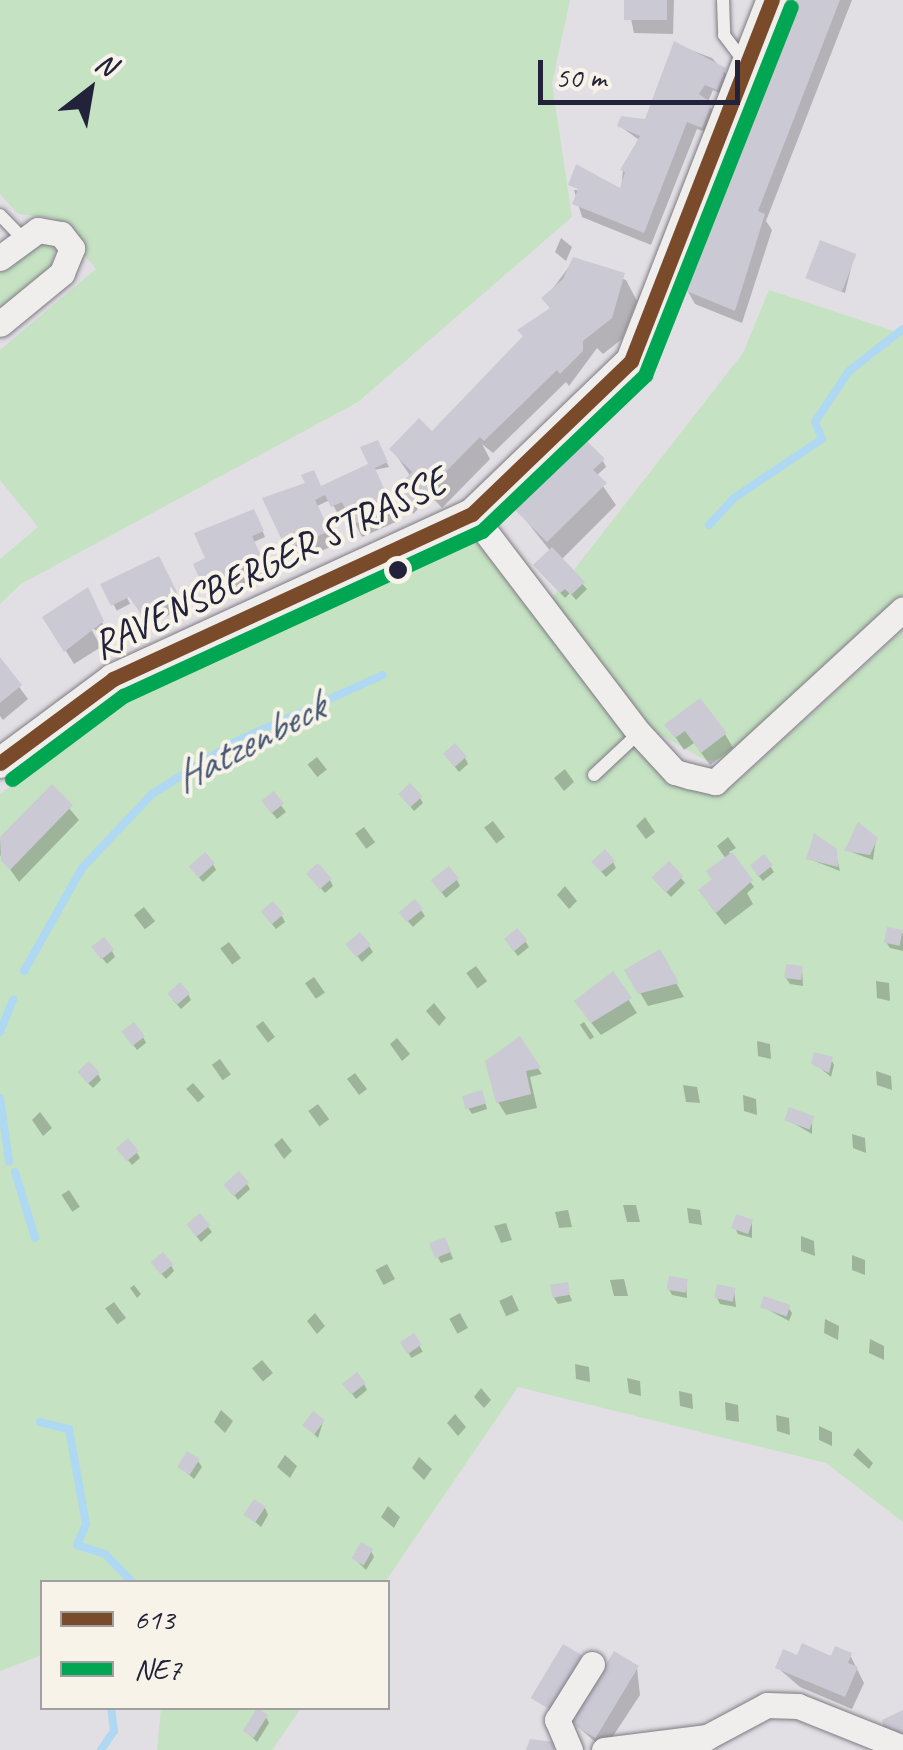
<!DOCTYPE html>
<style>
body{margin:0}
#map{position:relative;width:903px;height:1750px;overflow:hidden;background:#e2dfe4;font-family:Caveat,sans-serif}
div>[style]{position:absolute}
.green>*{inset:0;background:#c5e2c2}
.shadow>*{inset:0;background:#0003;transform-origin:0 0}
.stream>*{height:8px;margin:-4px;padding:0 4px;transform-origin:4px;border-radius:4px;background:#afd8f3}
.building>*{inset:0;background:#cbc9d4;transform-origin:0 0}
.roads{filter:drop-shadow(0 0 2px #7d7b83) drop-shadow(0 0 2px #7d7b83)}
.service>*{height:12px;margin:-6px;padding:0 6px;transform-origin:6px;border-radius:6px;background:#f0eeec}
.minor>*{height:25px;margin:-12.5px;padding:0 12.5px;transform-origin:12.5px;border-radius:12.5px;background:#f0eeec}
.tertiary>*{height:30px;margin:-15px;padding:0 15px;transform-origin:15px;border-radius:15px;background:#f0eeec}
.bus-1>*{height:15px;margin:-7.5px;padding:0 7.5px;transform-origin:7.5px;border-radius:7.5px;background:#7a4b2a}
.bus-2>*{height:15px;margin:-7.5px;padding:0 7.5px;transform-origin:7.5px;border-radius:7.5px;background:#00a651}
.dots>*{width:28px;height:28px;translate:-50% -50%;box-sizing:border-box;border:5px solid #f7f3e8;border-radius:50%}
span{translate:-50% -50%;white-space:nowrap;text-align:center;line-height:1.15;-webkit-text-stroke:8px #f7f3e8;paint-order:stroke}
.street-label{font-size:40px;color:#22223b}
.water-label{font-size:42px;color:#465874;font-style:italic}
.legend{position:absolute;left:40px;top:1580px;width:350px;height:130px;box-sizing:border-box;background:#f7f3e8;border:2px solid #a29fa3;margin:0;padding:12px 18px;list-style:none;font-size:30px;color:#22223b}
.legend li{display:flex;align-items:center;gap:20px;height:50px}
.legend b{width:50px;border:2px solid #a29fa3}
.north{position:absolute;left:40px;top:40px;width:100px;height:100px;-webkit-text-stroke:8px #f7f3e8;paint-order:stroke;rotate:31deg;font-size:28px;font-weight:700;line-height:40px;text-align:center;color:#22223b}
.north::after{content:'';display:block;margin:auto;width:35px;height:45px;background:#22223b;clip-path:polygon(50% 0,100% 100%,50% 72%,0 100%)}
.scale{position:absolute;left:538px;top:60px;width:202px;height:45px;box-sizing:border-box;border:5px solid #22223b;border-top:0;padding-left:12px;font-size:30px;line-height:35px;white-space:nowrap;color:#22223b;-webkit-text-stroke:8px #f7f3e8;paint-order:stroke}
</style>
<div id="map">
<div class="green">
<div style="clip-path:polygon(0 0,570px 0,552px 83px,572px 217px,358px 402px,21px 584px,0 604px,0 559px,38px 527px,0 480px,0 350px,96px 269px,54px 218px,18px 214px,0 194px)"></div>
<div style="clip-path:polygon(48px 242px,55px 249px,52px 266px,0 309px,0 269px,29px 245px)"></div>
<div style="clip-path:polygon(769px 290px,903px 334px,903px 595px,727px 757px,707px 761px,645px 726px,548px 603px,743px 353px)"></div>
<div style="clip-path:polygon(478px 538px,572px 662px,712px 793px,738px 781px,903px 630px,903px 1522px,826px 1463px,518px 1387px,385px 1582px,42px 1582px,42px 1655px,0 1671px,0 794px,132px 694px)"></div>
<div style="clip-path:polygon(161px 1708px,301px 1708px,272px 1750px,157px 1750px)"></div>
</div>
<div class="shadow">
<div style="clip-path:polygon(627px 0,674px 0,673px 34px,634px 33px)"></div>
<div style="clip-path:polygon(798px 0,852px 0,766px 221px,772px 230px,742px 323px,695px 304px,687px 290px)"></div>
<div style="clip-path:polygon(675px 44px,712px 58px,728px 76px,721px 94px,713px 90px,707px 104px,714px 112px,706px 132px,697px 129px,651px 245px,582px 217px,574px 190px,590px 191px,571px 185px,577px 168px,621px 191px,623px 170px,639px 140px,620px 126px,623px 119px,637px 127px,646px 122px)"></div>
<div style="clip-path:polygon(561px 238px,572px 247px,566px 261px,555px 252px)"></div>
<div style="clip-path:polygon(854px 256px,845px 293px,807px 278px)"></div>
<div style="clip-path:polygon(574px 260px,626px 280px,637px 301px,622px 339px,603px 354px,597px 348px,569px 386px,566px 382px,493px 453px,482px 444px,490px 459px,442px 508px,431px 496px,413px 514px,400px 487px,411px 477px,392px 449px,432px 434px,525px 338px,551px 310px,545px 299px)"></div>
<div style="clip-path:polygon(377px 443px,389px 467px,374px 470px,398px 521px,362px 537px,347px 507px,337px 512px,330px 500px,317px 506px,335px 545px,296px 562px,288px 548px,321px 489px,372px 466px)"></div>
<div style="clip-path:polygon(603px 461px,606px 467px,596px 476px,616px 505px,561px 560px,587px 589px,576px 600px,570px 593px,565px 598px,540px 572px,551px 552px,517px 509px)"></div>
<div style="clip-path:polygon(257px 518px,265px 537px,254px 542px,268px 574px,225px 593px,220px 585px,208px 590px,209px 560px)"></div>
<div style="clip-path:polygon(166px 572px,183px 606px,151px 626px,122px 576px)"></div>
<div style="left:117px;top:578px;width:29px;height:15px;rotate:63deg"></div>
<div style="clip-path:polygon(87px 591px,105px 628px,98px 632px,89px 625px,101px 647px,74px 664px,45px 617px)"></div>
<div style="clip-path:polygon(0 661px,28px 699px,3px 720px,0 716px)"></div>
<div style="clip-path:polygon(668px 726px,725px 734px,733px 748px,710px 765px,694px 743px,684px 750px)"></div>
<div style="left:317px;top:757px;width:16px;height:12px;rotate:52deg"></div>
<div style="clip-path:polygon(465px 758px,468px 764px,459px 772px,450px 761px)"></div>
<div style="clip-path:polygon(565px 769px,574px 782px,564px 791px,554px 778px)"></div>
<div style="clip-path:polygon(52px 788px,79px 820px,19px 882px,0 855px,0 841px)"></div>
<div style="clip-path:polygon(273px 795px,286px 812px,277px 819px,268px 808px)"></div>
<div style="clip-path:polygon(420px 798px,423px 803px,414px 811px,404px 799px)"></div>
<div style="clip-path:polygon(645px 817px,655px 832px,646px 839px,636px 826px)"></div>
<div style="left:493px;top:821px;width:20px;height:11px;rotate:53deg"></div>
<div style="left:364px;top:827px;width:19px;height:11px;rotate:54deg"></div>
<div style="clip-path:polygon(728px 837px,736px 848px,729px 852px,754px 887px,747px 893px,753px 904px,725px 925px,709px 904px,726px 859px,717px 846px)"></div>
<div style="clip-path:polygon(876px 839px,873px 860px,846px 850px)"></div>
<div style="clip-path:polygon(835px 851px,840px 871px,809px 859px)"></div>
<div style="clip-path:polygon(613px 862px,616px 868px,606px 877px,598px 868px)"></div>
<div style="clip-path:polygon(213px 864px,216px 870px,203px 882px,195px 873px)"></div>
<div style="clip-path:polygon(770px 866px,774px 872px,763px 881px,756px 873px)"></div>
<div style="clip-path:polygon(681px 878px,685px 883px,671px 897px,658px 883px)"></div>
<div style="clip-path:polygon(313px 879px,330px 880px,333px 886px,325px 893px)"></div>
<div style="clip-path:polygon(457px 880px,460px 886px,446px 898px,437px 887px)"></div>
<div style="clip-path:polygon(565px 886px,577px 901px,569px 909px,557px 895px)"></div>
<div style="left:144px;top:907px;width:18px;height:13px;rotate:52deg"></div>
<div style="clip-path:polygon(421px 910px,425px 916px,413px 927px,406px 919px)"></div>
<div style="clip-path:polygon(282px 916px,285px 922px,276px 929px,267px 918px)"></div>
<div style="clip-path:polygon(903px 933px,903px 951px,890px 948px,886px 942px)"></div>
<div style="clip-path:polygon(525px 941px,529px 947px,518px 956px,510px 946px)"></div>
<div style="left:229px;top:942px;width:20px;height:11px;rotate:53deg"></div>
<div style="clip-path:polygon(369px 946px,373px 952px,362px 962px,353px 951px)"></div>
<div style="clip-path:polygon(112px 951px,115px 957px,107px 964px,98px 953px)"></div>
<div style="clip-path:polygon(659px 952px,684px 997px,648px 1006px,627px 971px)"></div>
<div style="left:476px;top:966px;width:19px;height:12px;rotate:54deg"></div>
<div style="clip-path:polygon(802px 969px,803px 986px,790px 984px,786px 978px)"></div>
<div style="clip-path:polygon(612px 974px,637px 1013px,601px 1035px,585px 1015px)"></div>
<div style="left:314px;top:977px;width:19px;height:11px;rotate:55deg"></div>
<div style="clip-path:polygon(876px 981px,889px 983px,890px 1001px,877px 998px)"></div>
<div style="clip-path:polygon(188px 994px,191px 1000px,181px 1009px,173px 1000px)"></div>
<div style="clip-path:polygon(434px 1003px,446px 1018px,439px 1026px,426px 1011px)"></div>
<div style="left:263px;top:1021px;width:20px;height:9px;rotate:53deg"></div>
<div style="left:584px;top:1022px;width:18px;height:5px;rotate:56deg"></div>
<div style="clip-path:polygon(143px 1037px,146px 1043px,137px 1050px,128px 1038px)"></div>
<div style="clip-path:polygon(397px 1038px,410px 1054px,402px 1061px,390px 1044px)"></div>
<div style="clip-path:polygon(519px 1040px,542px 1074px,530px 1077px,537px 1108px,506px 1115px,498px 1102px)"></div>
<div style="clip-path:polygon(757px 1041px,770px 1044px,771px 1059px,758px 1056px)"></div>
<div style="left:220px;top:1059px;width:19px;height:10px;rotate:55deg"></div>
<div style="clip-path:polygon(831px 1059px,834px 1065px,831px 1077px,814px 1063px)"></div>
<div style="clip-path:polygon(876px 1071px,891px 1076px,892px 1090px,877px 1085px)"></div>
<div style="left:355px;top:1073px;width:20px;height:10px;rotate:53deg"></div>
<div style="clip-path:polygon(98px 1074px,101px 1080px,93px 1088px,84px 1079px)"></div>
<div style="left:193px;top:1083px;width:18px;height:9px;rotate:49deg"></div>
<div style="clip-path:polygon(683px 1085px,697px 1087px,700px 1103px,686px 1102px)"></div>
<div style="clip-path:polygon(743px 1095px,756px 1099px,757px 1115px,744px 1111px)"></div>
<div style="clip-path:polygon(484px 1099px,487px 1109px,472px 1114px,468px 1108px)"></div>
<div style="left:318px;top:1104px;width:19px;height:12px;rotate:54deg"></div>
<div style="clip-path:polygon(40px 1112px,52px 1128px,43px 1136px,32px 1120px)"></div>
<div style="clip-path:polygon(812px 1118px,812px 1134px,788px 1120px)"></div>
<div style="clip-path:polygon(852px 1134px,865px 1138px,866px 1153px,853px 1148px)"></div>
<div style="clip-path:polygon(282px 1138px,292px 1151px,284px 1159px,274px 1145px)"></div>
<div style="clip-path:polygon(137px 1153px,140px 1158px,132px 1165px,123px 1154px)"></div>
<div style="clip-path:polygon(247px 1184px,250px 1189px,238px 1200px,231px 1191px)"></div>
<div style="left:69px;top:1190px;width:20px;height:9px;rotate:57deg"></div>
<div style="clip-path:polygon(623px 1205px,636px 1205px,640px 1222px,627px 1222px)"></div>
<div style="clip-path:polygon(687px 1208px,700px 1210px,702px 1225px,689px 1223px)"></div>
<div style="clip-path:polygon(568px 1210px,572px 1227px,559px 1228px,555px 1212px)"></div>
<div style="clip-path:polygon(200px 1217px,212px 1232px,201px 1242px,193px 1232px)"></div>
<div style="clip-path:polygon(752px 1222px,752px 1238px,738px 1234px,735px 1228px)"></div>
<div style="clip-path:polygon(506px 1223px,512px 1240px,501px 1243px,494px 1226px)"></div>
<div style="clip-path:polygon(801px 1236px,814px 1241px,815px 1256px,801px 1251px)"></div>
<div style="clip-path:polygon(448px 1246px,453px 1259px,441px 1263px,438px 1258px)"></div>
<div style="clip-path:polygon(852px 1255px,865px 1260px,865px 1275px,852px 1270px)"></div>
<div style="left:387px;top:1264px;width:17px;height:13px;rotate:62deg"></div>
<div style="clip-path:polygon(171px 1265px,174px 1271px,166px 1279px,157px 1269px)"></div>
<div style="clip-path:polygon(624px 1279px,628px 1296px,614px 1296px,610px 1280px)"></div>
<div style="clip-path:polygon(686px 1281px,687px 1298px,672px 1295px,669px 1289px)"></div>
<div style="clip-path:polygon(134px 1285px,141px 1294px,137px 1298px,130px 1288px)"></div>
<div style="clip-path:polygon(566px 1285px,572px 1301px,558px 1304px,554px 1298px)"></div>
<div style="clip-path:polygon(734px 1290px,736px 1307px,720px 1304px,717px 1298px)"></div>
<div style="left:512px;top:1295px;width:17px;height:14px;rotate:66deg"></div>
<div style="left:114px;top:1302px;width:20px;height:11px;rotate:53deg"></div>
<div style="clip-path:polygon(763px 1307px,788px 1307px,792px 1313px,789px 1321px)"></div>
<div style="clip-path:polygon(315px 1313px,325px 1326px,317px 1334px,307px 1321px)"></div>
<div style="left:460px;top:1313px;width:17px;height:12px;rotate:62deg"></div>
<div style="clip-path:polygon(825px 1319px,839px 1326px,838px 1340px,824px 1333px)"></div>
<div style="left:414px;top:1336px;width:18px;height:13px;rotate:61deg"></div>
<div style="clip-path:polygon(870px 1339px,884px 1346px,884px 1360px,869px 1353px)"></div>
<div style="left:262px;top:1360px;width:17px;height:13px;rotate:50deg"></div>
<div style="clip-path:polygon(575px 1364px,589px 1367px,590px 1382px,576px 1379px)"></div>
<div style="clip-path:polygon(627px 1378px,640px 1381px,641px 1396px,629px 1393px)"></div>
<div style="clip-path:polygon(364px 1384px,367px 1390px,356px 1399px,349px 1390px)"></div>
<div style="clip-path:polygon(481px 1388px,491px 1400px,484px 1408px,474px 1397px)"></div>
<div style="clip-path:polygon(679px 1391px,692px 1394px,693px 1409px,680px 1406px)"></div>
<div style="clip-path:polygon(725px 1402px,738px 1405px,739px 1422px,726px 1420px)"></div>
<div style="clip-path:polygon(221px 1410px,233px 1421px,225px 1433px,214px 1422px)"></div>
<div style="clip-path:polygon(455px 1414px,466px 1427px,458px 1436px,447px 1423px)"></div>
<div style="clip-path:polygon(776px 1415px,789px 1418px,790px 1435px,777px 1431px)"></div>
<div style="clip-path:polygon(323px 1422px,318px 1438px,305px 1425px)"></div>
<div style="clip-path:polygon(819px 1426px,832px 1432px,832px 1446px,819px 1440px)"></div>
<div style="clip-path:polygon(858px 1448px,873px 1463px,869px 1469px,853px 1455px)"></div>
<div style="clip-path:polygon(285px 1455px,297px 1466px,290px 1478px,277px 1467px)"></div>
<div style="clip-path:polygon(419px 1457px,432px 1469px,424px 1480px,412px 1468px)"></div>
<div style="clip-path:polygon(198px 1461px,202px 1467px,194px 1479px,180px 1467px)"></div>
<div style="clip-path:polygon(388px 1506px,400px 1517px,394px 1528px,381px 1517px)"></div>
<div style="clip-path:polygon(265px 1508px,268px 1515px,261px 1527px,248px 1516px)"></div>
<div style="clip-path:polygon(371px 1551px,374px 1557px,366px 1570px,354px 1558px)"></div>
<div style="clip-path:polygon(850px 1655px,864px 1683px,852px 1709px,800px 1687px,778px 1668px,795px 1657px)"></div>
<div style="clip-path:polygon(637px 1668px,640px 1695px,604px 1750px,573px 1722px)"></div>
<div style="clip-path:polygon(266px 1717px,269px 1723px,257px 1742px,245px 1730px)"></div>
</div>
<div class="stream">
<div style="left:709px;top:525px;width:37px;rotate:-47deg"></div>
<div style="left:734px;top:498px;width:106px;rotate:-33.8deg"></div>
<div style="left:822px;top:439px;width:18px;rotate:-112deg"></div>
<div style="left:815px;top:422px;width:61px;rotate:-56.3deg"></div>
<div style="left:849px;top:371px;width:68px;rotate:-37.9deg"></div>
<div style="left:24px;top:971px;width:118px;rotate:-60.6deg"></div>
<div style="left:82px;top:868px;width:102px;rotate:-46.6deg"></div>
<div style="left:152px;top:794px;width:98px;rotate:-32.1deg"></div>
<div style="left:235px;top:742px;width:162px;rotate:-24.4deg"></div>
<div style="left:0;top:1032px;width:35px;rotate:-68deg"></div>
<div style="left:0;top:1098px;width:64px;rotate:81.9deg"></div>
<div style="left:15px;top:1172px;width:69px;rotate:73.1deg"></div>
<div style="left:40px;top:1422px;width:30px;rotate:14deg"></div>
<div style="left:69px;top:1429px;width:97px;rotate:79.9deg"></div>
<div style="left:86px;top:1524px;width:23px;rotate:113deg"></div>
<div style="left:77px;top:1545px;width:29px;rotate:18deg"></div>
<div style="left:105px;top:1554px;width:39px;rotate:46deg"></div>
<div style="left:101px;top:1750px;width:23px;rotate:-56deg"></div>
<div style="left:114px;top:1731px;width:23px;rotate:-97deg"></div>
</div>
<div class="building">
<div style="left:624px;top:0;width:43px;height:20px"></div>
<div style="clip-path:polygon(796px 0,840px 0,758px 211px,765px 214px,735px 311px,684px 290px)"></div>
<div style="clip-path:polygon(674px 41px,726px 68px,717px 90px,705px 85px,699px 94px,712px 103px,702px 128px,687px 122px,644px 233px,572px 204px,578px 189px,568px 185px,576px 164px,620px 188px,625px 172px,620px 170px,640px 136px,617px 126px,621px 116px,645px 119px)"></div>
<div style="left:820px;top:240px;width:39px;height:41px;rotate:21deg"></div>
<div style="clip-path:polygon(573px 257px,625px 273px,612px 318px,583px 341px,583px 351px,560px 374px,557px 370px,484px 441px,480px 437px,408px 510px,397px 487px,412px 472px,389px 449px,419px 418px,432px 431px,523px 336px,517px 330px,550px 308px,541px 298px,563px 279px)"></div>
<div style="clip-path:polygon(585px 439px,605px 459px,593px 470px,607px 483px,547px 542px,514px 509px)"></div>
<div style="clip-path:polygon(378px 440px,388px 462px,375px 468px,392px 507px,352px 525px,342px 502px,331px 507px,325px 495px,315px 500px,330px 531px,286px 549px,262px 498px,305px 483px,301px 475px,314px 470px,321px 486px,368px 464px,360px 447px)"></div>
<div style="clip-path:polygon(254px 509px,264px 531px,252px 536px,263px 560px,202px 585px,193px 564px,205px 558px,194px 533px)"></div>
<div style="clip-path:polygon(552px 547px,585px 582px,571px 595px,565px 589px,560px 593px,533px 565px)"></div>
<div style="clip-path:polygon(159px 556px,177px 592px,141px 614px,129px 597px,111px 606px,100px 584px)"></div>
<div style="clip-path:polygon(88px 587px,104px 621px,64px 652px,42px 617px)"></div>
<div style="clip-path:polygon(0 657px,22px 685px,0 703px)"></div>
<div style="clip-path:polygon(700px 698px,727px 733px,701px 753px,685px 731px,675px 738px,664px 725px)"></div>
<div style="left:455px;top:743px;width:18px;height:16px;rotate:49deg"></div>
<div style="left:410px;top:783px;width:18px;height:16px;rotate:47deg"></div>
<div style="clip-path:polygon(52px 784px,73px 805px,10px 870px,1px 861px,0 837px)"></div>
<div style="left:274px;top:791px;width:16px;height:16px;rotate:52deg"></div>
<div style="clip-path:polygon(858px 822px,878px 838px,870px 855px,844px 851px)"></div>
<div style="clip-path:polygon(814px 833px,837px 849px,838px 867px,806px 859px)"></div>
<div style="clip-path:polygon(605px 849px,615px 861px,601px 872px,591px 862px)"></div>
<div style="left:205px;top:852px;width:15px;height:22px;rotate:48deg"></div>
<div style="clip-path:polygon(732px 852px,753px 880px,716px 913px,698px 890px,712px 879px,706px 871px)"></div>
<div style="left:764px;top:854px;width:14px;height:18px;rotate:51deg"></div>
<div style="left:669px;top:861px;width:21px;height:24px;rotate:47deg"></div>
<div style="left:318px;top:863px;width:21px;height:16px;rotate:49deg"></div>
<div style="left:449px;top:866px;width:16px;height:23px;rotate:52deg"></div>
<div style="left:415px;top:899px;width:13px;height:21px;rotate:51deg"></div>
<div style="left:273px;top:901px;width:17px;height:16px;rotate:50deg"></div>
<div style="left:887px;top:927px;width:16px;height:16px;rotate:11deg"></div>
<div style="left:517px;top:928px;width:16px;height:17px;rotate:50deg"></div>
<div style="left:360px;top:932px;width:17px;height:19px;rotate:50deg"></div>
<div style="left:104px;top:937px;width:16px;height:16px;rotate:52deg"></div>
<div style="clip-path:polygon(660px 949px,679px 983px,638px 994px,624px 970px)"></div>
<div style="left:786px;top:964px;width:17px;height:14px;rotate:7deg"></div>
<div style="clip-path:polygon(613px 971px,632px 998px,591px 1023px,574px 1001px)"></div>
<div style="left:180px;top:982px;width:15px;height:17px;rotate:48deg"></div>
<div style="left:134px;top:1022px;width:18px;height:16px;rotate:52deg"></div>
<div style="clip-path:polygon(520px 1036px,541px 1068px,526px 1071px,531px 1094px,496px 1103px,485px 1061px)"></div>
<div style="clip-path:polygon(814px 1052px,833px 1057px,829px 1073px,811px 1064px)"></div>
<div style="left:89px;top:1061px;width:16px;height:16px;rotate:47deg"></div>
<div style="left:482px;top:1090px;width:14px;height:21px;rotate:73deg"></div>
<div style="left:789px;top:1107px;width:27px;height:14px;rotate:20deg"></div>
<div style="left:128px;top:1138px;width:17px;height:16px;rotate:50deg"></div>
<div style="left:239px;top:1171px;width:15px;height:21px;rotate:48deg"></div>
<div style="left:200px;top:1213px;width:16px;height:18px;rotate:50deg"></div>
<div style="left:736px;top:1214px;width:18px;height:15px;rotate:19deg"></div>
<div style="left:445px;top:1237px;width:16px;height:17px;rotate:68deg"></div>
<div style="left:163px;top:1252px;width:16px;height:16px;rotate:50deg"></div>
<div style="left:669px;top:1276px;width:19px;height:14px;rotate:9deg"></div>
<div style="left:568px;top:1282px;width:13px;height:18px;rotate:81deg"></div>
<div style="left:717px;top:1284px;width:19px;height:14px;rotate:12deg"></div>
<div style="left:764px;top:1296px;width:28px;height:12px;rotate:19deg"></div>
<div style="left:414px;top:1333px;width:14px;height:17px;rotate:56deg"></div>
<div style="left:357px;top:1372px;width:14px;height:19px;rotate:51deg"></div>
<div style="left:313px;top:1411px;width:15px;height:18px;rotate:37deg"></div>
<div style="left:187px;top:1451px;width:15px;height:19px;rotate:32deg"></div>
<div style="left:254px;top:1499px;width:14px;height:19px;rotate:34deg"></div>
<div style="left:361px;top:1542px;width:14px;height:19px;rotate:30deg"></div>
<div style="clip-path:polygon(802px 1643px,831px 1656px,835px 1646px,852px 1653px,848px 1663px,858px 1667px,845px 1697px,775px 1668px,783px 1649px,797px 1655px)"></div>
<div style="left:563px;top:1644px;width:23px;height:63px;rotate:31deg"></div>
<div style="left:614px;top:1651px;width:29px;height:84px;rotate:31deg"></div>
<div style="left:257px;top:1708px;width:13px;height:27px;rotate:32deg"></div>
<div style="clip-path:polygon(903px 1710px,903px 1738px,884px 1730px,882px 1720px)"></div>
<div style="clip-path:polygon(530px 1739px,555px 1742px,554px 1750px,526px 1750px)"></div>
</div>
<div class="roads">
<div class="service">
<div style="left:723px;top:0;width:35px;rotate:88deg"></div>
<div style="left:724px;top:35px;width:35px;rotate:53deg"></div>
<div style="left:0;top:215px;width:33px;rotate:46deg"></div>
<div style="left:594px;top:775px;width:62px;rotate:-43deg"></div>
</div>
<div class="minor">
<div style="left:0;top:258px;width:47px;rotate:-36.4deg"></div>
<div style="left:38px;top:230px;width:23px;rotate:10deg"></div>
<div style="left:61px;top:234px;width:18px;rotate:52deg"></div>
<div style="left:72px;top:248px;width:27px;rotate:112deg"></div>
<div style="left:62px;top:273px;width:80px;rotate:140.6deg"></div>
<div style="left:472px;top:514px;width:275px;rotate:52.7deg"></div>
<div style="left:639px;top:733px;width:53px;rotate:47.3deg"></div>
<div style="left:675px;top:772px;width:15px;rotate:16deg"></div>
<div style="left:689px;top:776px;width:27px;rotate:13deg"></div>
<div style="left:715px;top:782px;width:255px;rotate:-42.6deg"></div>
<div style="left:707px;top:1737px;width:68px;rotate:-28.1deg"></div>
<div style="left:767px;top:1705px;width:31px;rotate:2deg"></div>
<div style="left:798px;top:1706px;width:113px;rotate:21.8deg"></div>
<div style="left:570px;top:1750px;width:33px;rotate:-113deg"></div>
<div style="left:557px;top:1720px;width:66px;rotate:-58deg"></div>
<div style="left:604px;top:1750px;width:104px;rotate:-7.2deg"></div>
<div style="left:707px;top:1737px;width:21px;rotate:143deg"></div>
</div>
<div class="tertiary">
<div style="left:0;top:763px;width:141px;rotate:-36.6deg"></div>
<div style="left:113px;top:679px;width:395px;rotate:-24.7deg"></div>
<div style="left:472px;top:514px;width:221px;rotate:-43.9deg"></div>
<div style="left:631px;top:361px;width:388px;rotate:-68.7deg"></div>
</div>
</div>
<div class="bus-1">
<div style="left:0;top:763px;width:141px;rotate:-36.6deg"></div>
<div style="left:113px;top:679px;width:395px;rotate:-24.7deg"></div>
<div style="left:472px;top:514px;width:221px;rotate:-43.9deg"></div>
<div style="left:631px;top:361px;width:388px;rotate:-68.7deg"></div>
</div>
<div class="bus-2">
<div style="left:12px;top:779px;width:139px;rotate:-36.8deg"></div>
<div style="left:123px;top:696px;width:395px;rotate:-24.7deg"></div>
<div style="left:482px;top:531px;width:226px;rotate:-43.7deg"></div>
<div style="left:645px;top:375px;width:396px;rotate:-68.4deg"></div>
</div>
<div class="dots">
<div style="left:398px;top:570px;background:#22223b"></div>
</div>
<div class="street-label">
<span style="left:269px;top:563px;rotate:-26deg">RAVENSBERGER STRASSE</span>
</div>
<div class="water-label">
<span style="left:249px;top:743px;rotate:-28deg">Hatzenbeck</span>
</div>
<ul class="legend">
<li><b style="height:12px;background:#7a4b2a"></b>613</li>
<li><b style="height:12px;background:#00a651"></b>NE7</li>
</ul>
<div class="north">N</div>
<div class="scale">50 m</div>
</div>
